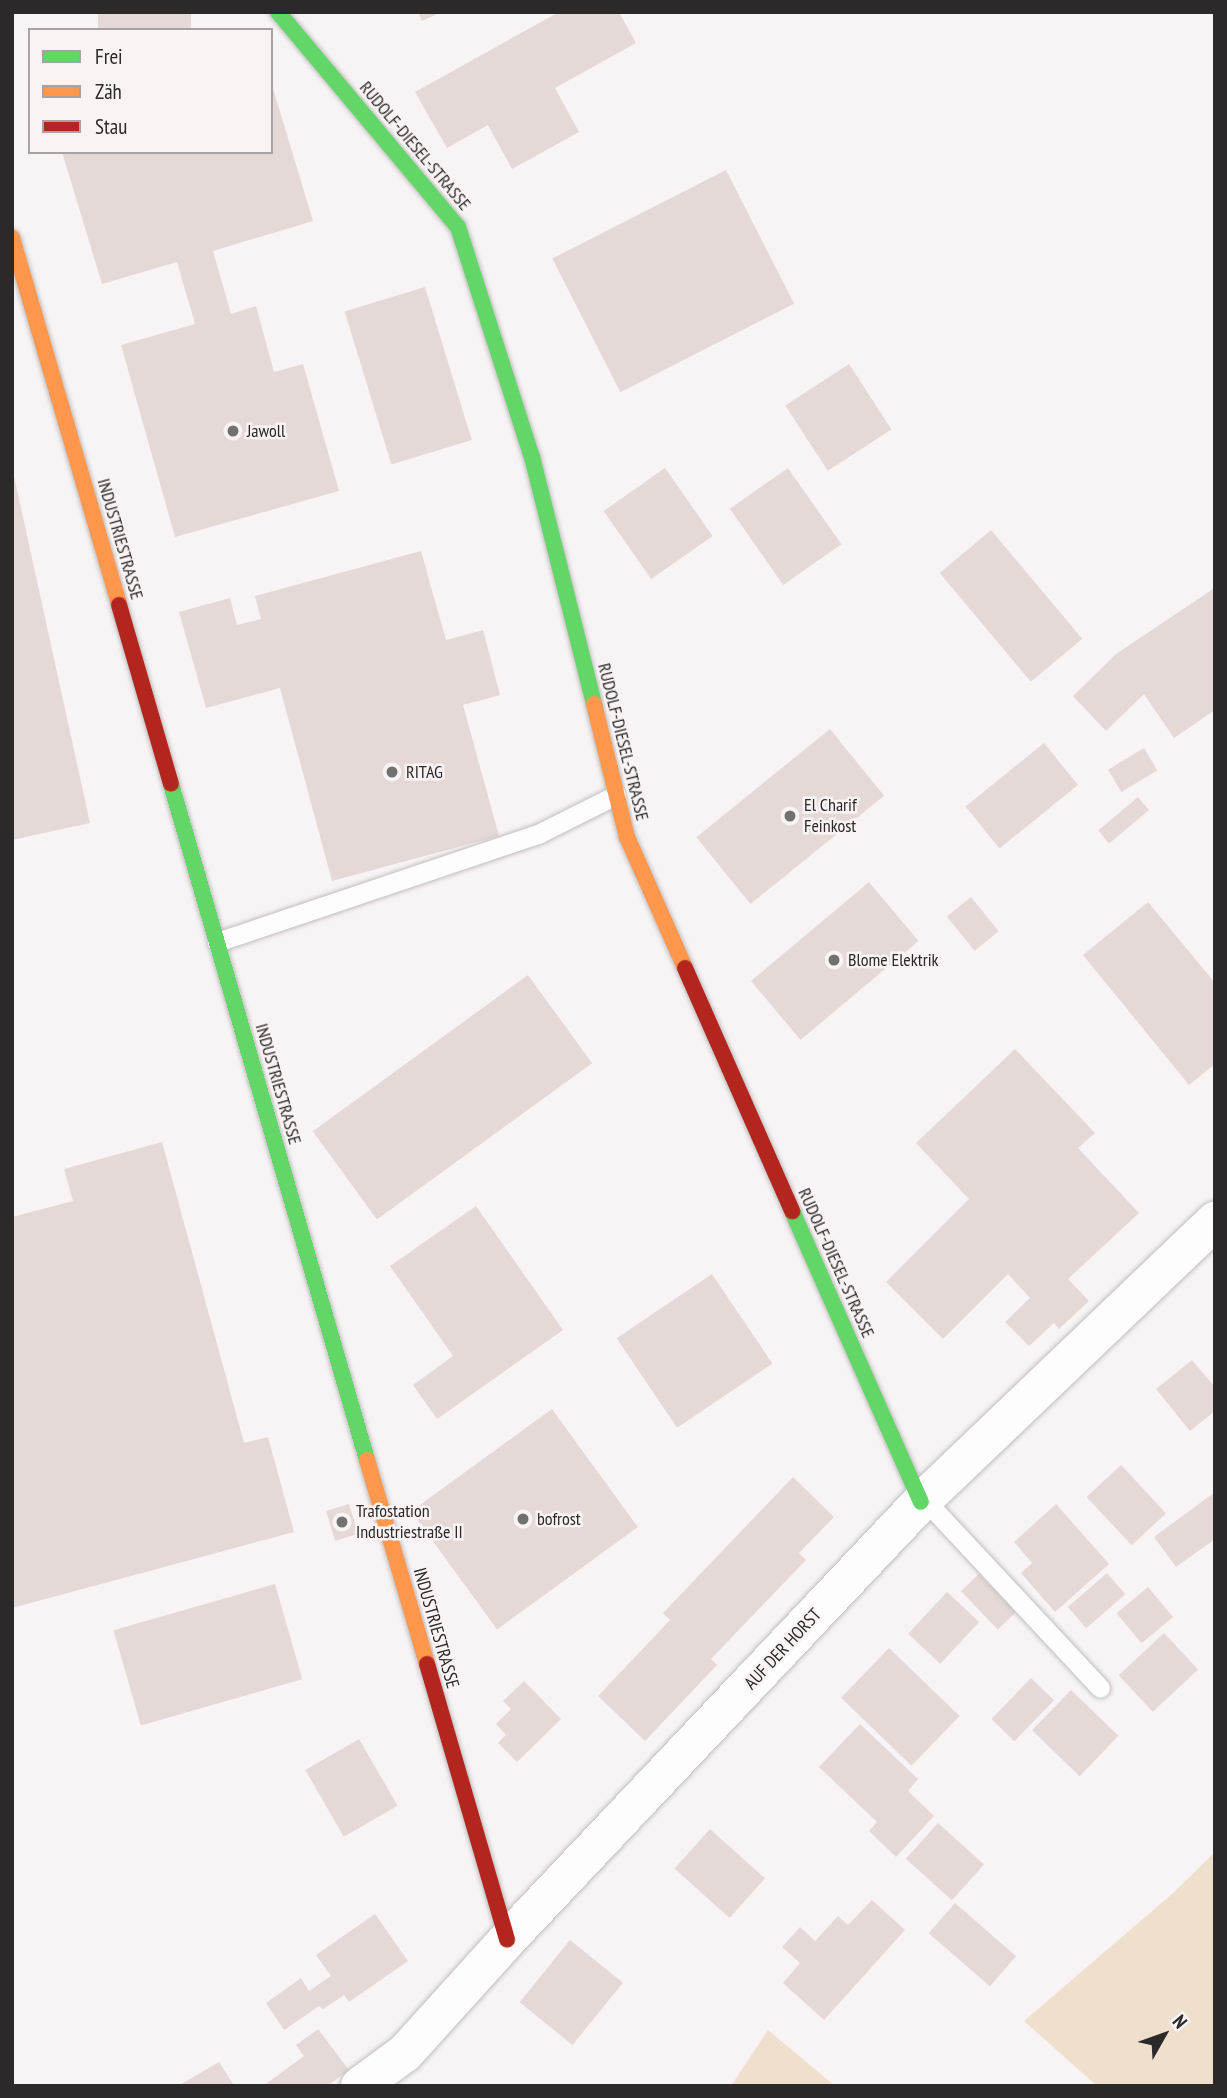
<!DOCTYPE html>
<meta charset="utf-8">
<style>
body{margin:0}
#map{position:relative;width:1227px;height:2098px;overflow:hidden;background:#f8f4f5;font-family:"PT Sans Narrow",sans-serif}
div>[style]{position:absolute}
.green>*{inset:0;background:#efe0cd}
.building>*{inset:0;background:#e4d9d6;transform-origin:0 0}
.roads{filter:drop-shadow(0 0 2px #c0bebf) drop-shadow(0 0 2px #c0bebf)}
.lane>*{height:19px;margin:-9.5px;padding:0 9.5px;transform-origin:9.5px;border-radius:9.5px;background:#fefdfe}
.street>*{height:38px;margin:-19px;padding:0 19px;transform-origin:19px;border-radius:19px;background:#fefdfe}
.fast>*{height:16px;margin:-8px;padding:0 8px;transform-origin:8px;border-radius:8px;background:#63d668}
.slow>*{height:16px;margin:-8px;padding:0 8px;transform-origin:8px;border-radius:8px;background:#ff974d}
.jam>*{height:16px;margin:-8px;padding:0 8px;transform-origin:8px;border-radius:8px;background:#b3261e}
.dots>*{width:19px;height:19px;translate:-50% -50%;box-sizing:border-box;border:4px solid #f9f3f4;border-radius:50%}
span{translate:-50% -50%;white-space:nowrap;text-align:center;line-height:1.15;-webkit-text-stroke:5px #f9f3f4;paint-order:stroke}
.street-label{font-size:18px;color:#2b2929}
.poi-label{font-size:18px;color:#2b2929}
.left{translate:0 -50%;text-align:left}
.frame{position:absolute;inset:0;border:14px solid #2b2929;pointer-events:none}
.legend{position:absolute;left:28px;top:28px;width:245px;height:126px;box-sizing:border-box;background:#f9f3f4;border:2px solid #a7a2a3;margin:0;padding:9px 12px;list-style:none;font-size:21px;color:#2b2929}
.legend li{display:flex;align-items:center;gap:14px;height:35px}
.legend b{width:35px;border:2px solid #a7a2a3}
.north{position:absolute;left:1129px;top:2000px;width:70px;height:70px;-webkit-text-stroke:5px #f9f3f4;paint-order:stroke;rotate:50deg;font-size:19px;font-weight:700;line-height:28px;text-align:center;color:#2b2929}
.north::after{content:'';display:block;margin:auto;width:24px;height:32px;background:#2b2929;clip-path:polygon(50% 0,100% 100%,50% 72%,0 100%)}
</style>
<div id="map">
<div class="green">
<div style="clip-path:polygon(1215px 1852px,1215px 2086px,1097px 2086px,1024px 2021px,1172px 1894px)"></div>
<div style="clip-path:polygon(768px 2030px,835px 2086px,731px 2086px)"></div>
</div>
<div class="building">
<div style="left:98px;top:12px;width:93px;height:18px"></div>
<div style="clip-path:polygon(418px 12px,442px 12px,422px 21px)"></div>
<div style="clip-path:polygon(559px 12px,619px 12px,636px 43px,555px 88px,579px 132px,512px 169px,488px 125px,447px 148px,415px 92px)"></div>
<div style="clip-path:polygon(272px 85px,313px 221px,213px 251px,231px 314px,256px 306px,274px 372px,303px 364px,339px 491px,175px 537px,121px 345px,195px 324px,177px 262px,102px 284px,62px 152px,271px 152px)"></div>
<div style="left:726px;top:170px;width:150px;height:195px;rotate:63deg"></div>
<div style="left:425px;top:287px;width:160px;height:84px;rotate:73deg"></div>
<div style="left:849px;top:364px;width:78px;height:76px;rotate:57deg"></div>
<div style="clip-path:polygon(12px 467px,90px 823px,12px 840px)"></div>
<div style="left:665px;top:468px;width:83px;height:75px;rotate:55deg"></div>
<div style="left:788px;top:468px;width:93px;height:71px;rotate:55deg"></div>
<div style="left:991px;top:530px;width:142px;height:67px;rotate:50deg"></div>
<div style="clip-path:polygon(421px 551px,446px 640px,483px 630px,500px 695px,463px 705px,499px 836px,332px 881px,280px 688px,206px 708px,179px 612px,230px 598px,237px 625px,261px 619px,255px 596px)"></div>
<div style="clip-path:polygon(1213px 589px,1215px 710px,1174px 738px,1144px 694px,1106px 731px,1073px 696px,1116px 654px)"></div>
<div style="left:830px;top:729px;width:86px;height:172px;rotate:51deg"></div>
<div style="left:1044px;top:743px;width:54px;height:101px;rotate:51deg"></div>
<div style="left:1144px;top:748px;width:26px;height:42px;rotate:59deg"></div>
<div style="left:1138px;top:797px;width:17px;height:52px;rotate:50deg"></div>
<div style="left:869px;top:882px;width:77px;height:154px;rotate:50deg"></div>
<div style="left:971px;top:897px;width:44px;height:31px;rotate:51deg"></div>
<div style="clip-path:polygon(1148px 902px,1215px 983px,1215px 1064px,1189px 1085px,1083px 955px)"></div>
<div style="left:528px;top:975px;width:109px;height:266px;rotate:54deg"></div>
<div style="clip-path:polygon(1015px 1049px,1095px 1133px,1078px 1148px,1139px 1213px,1068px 1279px,1089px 1301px,1059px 1329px,1054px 1323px,1029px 1346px,1005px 1322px,1030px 1298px,1008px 1274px,943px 1339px,886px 1282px,969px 1199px,916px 1143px)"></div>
<div style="clip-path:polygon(162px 1142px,244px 1443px,268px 1437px,294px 1532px,12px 1608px,12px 1217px,73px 1201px,64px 1169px)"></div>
<div style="clip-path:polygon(476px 1206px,563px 1330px,437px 1419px,413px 1385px,453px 1356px,390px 1266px)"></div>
<div style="left:712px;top:1274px;width:108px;height:115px;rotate:56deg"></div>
<div style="clip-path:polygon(1192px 1360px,1215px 1387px,1215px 1411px,1190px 1431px,1156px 1389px)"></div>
<div style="left:552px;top:1409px;width:146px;height:174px;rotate:54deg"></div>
<div style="left:1121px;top:1465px;width:66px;height:47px;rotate:47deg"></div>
<div style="clip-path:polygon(793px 1477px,834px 1517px,799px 1553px,806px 1560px,711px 1659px,717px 1665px,645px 1741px,598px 1696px,670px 1620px,663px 1613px)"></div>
<div style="clip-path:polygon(1215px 1492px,1215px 1539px,1176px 1567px,1154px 1537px)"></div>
<div style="left:349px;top:1504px;width:31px;height:24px;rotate:73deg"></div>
<div style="clip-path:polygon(1056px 1504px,1109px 1564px,1055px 1612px,1021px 1573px,1032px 1563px,1014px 1542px)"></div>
<div style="left:1107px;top:1573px;width:28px;height:52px;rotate:49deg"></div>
<div style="left:979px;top:1574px;width:53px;height:25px;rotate:46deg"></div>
<div style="left:275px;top:1584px;width:99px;height:168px;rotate:74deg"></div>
<div style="left:1148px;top:1587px;width:39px;height:41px;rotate:50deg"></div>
<div style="left:947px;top:1592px;width:44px;height:57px;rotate:43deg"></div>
<div style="left:1164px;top:1633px;width:50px;height:62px;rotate:47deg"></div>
<div style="left:889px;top:1648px;width:98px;height:69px;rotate:44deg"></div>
<div style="left:1031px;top:1678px;width:32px;height:57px;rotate:44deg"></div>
<div style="clip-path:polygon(524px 1681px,561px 1719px,517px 1762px,498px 1743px,506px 1735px,496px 1724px,511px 1709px,503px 1701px)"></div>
<div style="left:1071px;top:1690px;width:66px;height:56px;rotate:44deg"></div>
<div style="clip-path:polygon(860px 1724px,918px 1779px,908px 1791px,934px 1816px,896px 1857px,869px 1831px,877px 1822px,819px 1767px)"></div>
<div style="left:359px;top:1739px;width:77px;height:62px;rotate:60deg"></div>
<div style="left:938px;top:1823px;width:62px;height:48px;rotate:42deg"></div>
<div style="left:710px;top:1829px;width:74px;height:53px;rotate:42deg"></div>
<div style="clip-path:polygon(872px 1900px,905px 1930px,824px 2020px,783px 1983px,800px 1963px,782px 1947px,800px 1927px,815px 1941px,838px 1916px,848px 1925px)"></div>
<div style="left:955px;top:1903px;width:81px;height:40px;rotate:41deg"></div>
<div style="clip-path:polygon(375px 1914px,408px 1961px,349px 2002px,344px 1995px,323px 2009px,319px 2006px,284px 2030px,266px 2003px,301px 1978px,309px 1991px,331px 1976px,316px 1955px)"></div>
<div style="left:570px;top:1940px;width:68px;height:80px;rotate:39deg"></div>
<div style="clip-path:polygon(318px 2029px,349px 2070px,327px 2086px,263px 2086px,304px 2056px,296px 2045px)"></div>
<div style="clip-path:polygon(219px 2062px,233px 2084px,178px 2086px)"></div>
</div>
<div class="roads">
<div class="lane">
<div style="left:217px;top:942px;width:339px;rotate:-18.6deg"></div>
<div style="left:538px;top:834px;width:87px;rotate:-26.6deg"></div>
<div style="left:924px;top:1499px;width:258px;rotate:47deg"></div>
</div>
<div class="street">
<div style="left:360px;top:2086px;width:56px;rotate:-36.3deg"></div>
<div style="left:405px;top:2053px;width:152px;rotate:-47.9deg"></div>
<div style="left:507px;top:1940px;width:603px;rotate:-46.61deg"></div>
<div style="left:921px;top:1502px;width:407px;rotate:-43.7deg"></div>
</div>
<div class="fast">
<div style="left:278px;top:12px;width:280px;rotate:50.1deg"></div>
<div style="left:458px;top:227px;width:242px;rotate:72.2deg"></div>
<div style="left:532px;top:457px;width:255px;rotate:75.9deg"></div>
<div style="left:171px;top:784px;width:704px;rotate:73.83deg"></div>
<div style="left:792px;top:1211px;width:318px;rotate:66.1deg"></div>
</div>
<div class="slow">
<div style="left:12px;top:238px;width:382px;rotate:73.7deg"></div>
<div style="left:594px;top:704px;width:137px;rotate:76.1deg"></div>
<div style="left:627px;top:837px;width:143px;rotate:66.1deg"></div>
<div style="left:367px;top:1460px;width:213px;rotate:73.6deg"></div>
</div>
<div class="jam">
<div style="left:119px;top:605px;width:186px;rotate:73.8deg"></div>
<div style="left:685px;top:968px;width:266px;rotate:66.2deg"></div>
<div style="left:427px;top:1664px;width:287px;rotate:73.8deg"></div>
</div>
</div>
<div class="dots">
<div style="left:233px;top:431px;background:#737070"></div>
<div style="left:392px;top:772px;background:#737070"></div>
<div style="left:790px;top:816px;background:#737070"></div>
<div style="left:834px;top:960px;background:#737070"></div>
<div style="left:523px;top:1519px;background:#737070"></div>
<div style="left:342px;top:1522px;background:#737070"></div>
</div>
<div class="street-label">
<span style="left:415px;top:146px;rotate:50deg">RUDOLF-DIESEL-STRASSE</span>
<span style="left:120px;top:539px;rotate:74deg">INDUSTRIESTRASSE</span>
<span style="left:623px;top:742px;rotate:76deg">RUDOLF-DIESEL-STRASSE</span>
<span style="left:278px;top:1084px;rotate:74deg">INDUSTRIESTRASSE</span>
<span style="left:836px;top:1263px;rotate:66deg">RUDOLF-DIESEL-STRASSE</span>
<span style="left:436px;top:1628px;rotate:74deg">INDUSTRIESTRASSE</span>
<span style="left:783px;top:1649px;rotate:-47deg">AUF DER HORST</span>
</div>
<div class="poi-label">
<span class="left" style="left:247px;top:431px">Jawoll</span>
<span class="left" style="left:406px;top:772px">RITAG</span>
<span class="left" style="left:804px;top:816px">El Charif<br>Feinkost</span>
<span class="left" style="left:848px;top:960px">Blome Elektrik</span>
<span class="left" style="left:356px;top:1522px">Trafostation<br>Industriestraße II</span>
<span class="left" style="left:537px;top:1519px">bofrost</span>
</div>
<div class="frame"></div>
<ul class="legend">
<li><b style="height:9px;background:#63d668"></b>Frei</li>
<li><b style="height:9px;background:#ff974d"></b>Zäh</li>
<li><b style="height:9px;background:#b3261e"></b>Stau</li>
</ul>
<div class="north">N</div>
</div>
